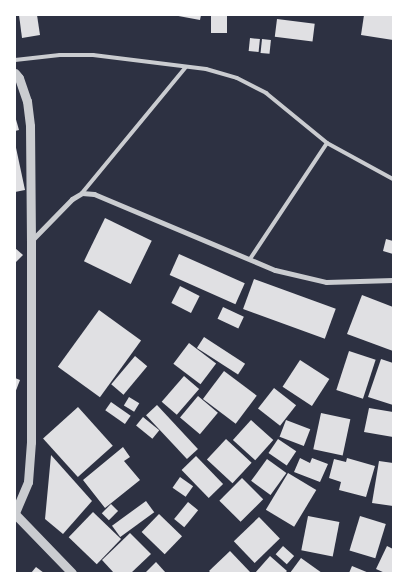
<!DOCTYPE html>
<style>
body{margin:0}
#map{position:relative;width:408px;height:588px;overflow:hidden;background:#2d3142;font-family:"Nunito Sans",sans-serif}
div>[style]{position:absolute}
.building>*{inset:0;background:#e0e0e3;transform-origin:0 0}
.service>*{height:4px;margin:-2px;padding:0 2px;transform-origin:2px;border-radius:2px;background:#caccd0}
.minor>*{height:5px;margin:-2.5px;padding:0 2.5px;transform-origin:2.5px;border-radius:2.5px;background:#caccd0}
.tertiary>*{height:9px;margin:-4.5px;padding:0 4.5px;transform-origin:4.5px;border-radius:4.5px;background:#caccd0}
span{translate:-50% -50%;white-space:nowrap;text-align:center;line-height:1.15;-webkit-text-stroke:5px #fff;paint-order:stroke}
.frame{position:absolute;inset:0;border:16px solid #fff;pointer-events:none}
</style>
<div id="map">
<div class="building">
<div style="clip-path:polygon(19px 15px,37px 15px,40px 35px,22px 38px)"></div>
<div style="clip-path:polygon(173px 15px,201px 15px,200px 20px)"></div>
<div style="left:211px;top:15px;width:16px;height:18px"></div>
<div style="clip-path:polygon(364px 15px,393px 15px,393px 40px,361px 35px)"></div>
<div style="left:277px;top:19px;width:38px;height:18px;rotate:7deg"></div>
<div style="left:250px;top:38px;width:10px;height:13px;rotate:6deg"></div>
<div style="left:262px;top:39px;width:9px;height:14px;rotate:6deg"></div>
<div style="clip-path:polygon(15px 116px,19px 130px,15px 131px)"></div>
<div style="clip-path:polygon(15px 143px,25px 190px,15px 192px)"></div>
<div style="left:105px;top:218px;width:52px;height:48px;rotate:26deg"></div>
<div style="clip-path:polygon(386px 239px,393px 241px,393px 254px,383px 251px)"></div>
<div style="clip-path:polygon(15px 248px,23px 255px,15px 263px)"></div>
<div style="left:179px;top:254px;width:72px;height:23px;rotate:24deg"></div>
<div style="left:254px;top:279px;width:87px;height:32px;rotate:20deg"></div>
<div style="left:180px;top:286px;width:22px;height:19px;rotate:27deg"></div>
<div style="clip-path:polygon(362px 295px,393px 307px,393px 351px,347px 334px)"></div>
<div style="left:223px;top:307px;width:23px;height:13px;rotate:25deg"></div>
<div style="left:99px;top:310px;width:52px;height:70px;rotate:36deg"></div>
<div style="left:204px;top:337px;width:49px;height:13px;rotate:33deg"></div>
<div style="left:189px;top:343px;width:34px;height:26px;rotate:37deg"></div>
<div style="left:349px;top:351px;width:28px;height:41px;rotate:18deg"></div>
<div style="left:135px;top:356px;width:16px;height:37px;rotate:40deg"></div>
<div style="clip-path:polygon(381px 359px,393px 363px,393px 405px,368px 397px)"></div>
<div style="left:300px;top:360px;width:35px;height:32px;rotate:33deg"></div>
<div style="left:224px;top:371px;width:41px;height:35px;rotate:37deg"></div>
<div style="left:184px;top:376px;width:20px;height:34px;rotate:41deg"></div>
<div style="clip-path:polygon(15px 378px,20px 380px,15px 393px)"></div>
<div style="left:274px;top:388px;width:28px;height:26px;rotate:38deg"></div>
<div style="left:198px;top:396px;width:26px;height:28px;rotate:40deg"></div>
<div style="left:129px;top:397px;width:12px;height:10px;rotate:31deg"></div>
<div style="left:111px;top:402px;width:24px;height:10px;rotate:35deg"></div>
<div style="left:157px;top:405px;width:60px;height:15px;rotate:47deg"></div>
<div style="left:78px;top:407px;width:52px;height:47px;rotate:48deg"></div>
<div style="clip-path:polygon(369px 408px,393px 412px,393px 437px,364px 432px)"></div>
<div style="left:321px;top:413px;width:30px;height:37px;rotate:12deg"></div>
<div style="left:143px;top:417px;width:21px;height:11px;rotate:39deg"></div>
<div style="left:251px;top:420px;width:30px;height:27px;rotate:42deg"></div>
<div style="left:286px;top:420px;width:26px;height:18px;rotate:21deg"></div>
<div style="left:226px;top:439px;width:35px;height:28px;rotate:43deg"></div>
<div style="left:278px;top:439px;width:22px;height:17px;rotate:34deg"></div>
<div style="clip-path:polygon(123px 447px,130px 457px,124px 461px,140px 480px,105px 508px,83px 480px)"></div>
<div style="clip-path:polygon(51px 455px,92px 501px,63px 534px,45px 519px)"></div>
<div style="left:196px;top:456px;width:39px;height:20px;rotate:46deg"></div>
<div style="clip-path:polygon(300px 458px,310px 463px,312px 458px,328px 464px,320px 482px,294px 472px)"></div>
<div style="clip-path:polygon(347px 458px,375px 466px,366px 497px,339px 490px,341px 482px,329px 478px,334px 459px,346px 462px)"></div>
<div style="left:267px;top:459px;width:24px;height:27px;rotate:36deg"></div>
<div style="clip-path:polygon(379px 461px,393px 463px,393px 506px,372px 503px)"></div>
<div style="left:288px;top:473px;width:33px;height:43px;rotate:31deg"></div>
<div style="left:180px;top:477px;width:16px;height:13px;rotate:35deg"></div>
<div style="left:242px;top:478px;width:30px;height:32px;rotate:45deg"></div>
<div style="left:146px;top:501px;width:14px;height:42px;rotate:54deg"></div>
<div style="left:188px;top:502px;width:13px;height:22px;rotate:39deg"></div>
<div style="left:111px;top:504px;width:10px;height:13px;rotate:45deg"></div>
<div style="left:93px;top:512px;width:39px;height:35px;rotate:44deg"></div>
<div style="left:159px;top:514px;width:32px;height:25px;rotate:44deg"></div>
<div style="left:308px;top:516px;width:32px;height:35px;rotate:11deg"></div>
<div style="left:360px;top:516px;width:27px;height:36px;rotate:17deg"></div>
<div style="left:259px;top:517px;width:30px;height:35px;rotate:46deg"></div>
<div style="clip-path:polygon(130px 533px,151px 554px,131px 573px,114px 573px,102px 560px)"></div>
<div style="left:283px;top:546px;width:15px;height:11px;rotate:42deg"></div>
<div style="clip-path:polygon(387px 546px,393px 549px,393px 573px,385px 573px,376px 569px)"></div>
<div style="clip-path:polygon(230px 551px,251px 573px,211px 573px,209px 571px)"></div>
<div style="clip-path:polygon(270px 556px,287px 571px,285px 573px,255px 573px)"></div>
<div style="clip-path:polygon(301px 558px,322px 573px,290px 573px)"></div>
<div style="clip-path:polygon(156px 562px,166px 573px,145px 573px)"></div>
<div style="clip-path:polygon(352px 566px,369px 573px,349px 573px)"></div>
<div style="clip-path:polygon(36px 567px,44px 573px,31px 573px)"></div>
</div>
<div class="service">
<div style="left:15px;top:60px;width:45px;rotate:-6.3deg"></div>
<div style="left:60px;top:55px;width:33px"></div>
<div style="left:93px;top:55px;width:114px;rotate:7.1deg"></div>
<div style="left:206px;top:69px;width:32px;rotate:16deg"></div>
<div style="left:237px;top:78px;width:33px;rotate:27deg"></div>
<div style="left:266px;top:93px;width:79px;rotate:39.3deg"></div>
<div style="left:327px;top:143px;width:75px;rotate:28.6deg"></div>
<div style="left:82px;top:193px;width:163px;rotate:-50.5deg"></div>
<div style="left:250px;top:259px;width:139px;rotate:-56.4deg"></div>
</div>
<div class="minor">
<div style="left:32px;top:240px;width:57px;rotate:-45.7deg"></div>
<div style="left:72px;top:199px;width:12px;rotate:-31deg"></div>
<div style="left:82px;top:193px;width:12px;rotate:5deg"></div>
<div style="left:94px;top:194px;width:196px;rotate:22.8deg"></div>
<div style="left:275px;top:270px;width:52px;rotate:13.2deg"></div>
<div style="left:326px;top:282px;width:67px;rotate:-1.7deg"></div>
</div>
<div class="tertiary">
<div style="left:15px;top:73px;width:6px;rotate:51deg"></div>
<div style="left:19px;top:78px;width:24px;rotate:71deg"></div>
<div style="left:27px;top:101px;width:25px;rotate:83deg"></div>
<div style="left:30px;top:126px;width:114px;rotate:89.5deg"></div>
<div style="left:31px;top:240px;width:202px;rotate:90deg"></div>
<div style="left:31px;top:442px;width:40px;rotate:94.3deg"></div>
<div style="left:28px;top:482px;width:33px;rotate:113deg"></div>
<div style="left:15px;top:514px;width:82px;rotate:46deg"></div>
</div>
<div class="frame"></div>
</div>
